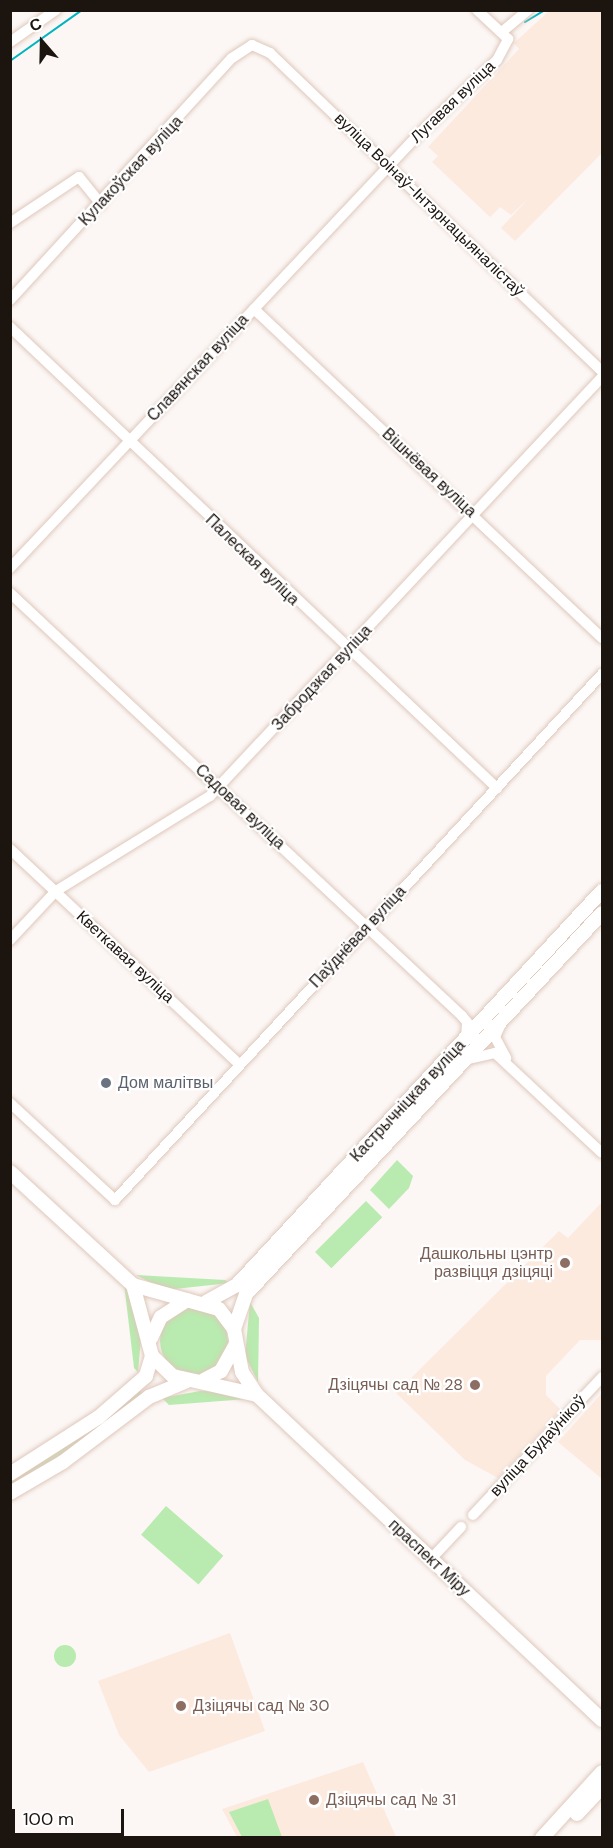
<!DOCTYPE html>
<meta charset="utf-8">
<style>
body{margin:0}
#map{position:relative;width:613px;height:1848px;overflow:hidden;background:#fcf7f5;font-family:"DM Sans",sans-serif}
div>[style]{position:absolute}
.built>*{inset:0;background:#fceadf}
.green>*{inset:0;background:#b9eaaf;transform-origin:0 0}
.round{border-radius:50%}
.stream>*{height:2px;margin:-1px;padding:0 1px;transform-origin:1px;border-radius:1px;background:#00b5c0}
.roads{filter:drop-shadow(0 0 2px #dfc8bb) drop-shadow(0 0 2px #dfc8bb)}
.minor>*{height:10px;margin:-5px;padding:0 5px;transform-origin:5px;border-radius:5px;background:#fff}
.major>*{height:14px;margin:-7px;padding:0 7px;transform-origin:7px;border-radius:7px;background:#fff}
.dots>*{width:16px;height:16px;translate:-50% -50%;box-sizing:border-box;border:3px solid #fff;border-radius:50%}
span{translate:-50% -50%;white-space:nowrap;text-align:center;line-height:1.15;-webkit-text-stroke:4.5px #fff;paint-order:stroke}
.street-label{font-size:16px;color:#1c140f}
.worship-label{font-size:16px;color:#5b616d}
.left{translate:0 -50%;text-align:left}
.education-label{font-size:16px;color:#785e54}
.right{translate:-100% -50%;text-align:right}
.frame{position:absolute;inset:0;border:12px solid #1c140f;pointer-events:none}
.north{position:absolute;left:12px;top:12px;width:60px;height:60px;-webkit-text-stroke:4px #fff;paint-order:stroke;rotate:340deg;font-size:16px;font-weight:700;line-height:24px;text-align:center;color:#1c140f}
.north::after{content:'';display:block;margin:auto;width:21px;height:27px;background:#1c140f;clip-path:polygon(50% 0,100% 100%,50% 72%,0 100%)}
.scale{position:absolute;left:12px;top:1809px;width:112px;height:27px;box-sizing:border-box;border:3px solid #1c140f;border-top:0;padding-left:8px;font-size:18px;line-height:21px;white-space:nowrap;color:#1c140f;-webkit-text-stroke:4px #fff;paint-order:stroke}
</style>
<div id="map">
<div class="built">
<div style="clip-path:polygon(549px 11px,602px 11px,602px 153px,515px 241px,501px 228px,528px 199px,511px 215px,500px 207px,490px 217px,432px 162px,438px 156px,428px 147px,519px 49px,514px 43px)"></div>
<div style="clip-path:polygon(602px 1202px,602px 1340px,580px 1340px,546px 1376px,546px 1395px,561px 1410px,498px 1478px,465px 1460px,396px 1393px,559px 1231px,568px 1238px)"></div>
<div style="clip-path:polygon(602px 1393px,602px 1479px,558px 1442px)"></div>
<div style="clip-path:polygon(230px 1633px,265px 1731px,149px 1772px,119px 1735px,98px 1681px)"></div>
<div style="clip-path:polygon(363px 1762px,396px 1837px,237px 1837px,222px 1809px)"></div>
</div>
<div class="green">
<div style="clip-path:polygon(397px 1160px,413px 1176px,409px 1188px,389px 1209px,370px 1190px)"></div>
<div style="left:366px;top:1201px;width:23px;height:72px;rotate:45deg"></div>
<div style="clip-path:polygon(136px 1275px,225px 1280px,230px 1283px,165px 1290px)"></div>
<div style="clip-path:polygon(124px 1283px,142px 1327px,138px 1372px,134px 1368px)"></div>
<div style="clip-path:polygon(250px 1302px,259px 1318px,258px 1382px,245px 1356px)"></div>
<div class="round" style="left:160px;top:1307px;width:68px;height:68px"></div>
<div style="clip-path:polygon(140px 1391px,143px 1394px,83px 1442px,11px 1484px,11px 1478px,89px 1431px)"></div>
<div style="clip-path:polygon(200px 1391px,238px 1392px,247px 1399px,169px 1405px,162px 1398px)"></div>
<div style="left:166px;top:1506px;width:76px;height:38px;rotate:41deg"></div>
<div class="round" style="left:54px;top:1645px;width:22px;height:22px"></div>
<div style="clip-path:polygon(268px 1799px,282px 1837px,242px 1837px,229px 1812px)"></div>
</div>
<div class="stream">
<div style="left:525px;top:22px;width:23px;rotate:-31deg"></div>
<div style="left:10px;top:61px;width:88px;rotate:-35.3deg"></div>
</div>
<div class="roads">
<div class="minor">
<div style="left:503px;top:31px;width:33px;rotate:-40deg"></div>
<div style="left:10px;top:42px;width:56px;rotate:-34.8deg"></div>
<div style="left:10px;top:223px;width:83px;rotate:-33.7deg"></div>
<div style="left:79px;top:177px;width:35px;rotate:51deg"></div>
<div style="left:10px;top:300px;width:328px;rotate:-47.5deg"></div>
<div style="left:232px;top:58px;width:24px;rotate:-33deg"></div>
<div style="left:252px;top:45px;width:20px;rotate:24deg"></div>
<div style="left:270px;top:53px;width:460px;rotate:43.8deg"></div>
<div style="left:254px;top:309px;width:479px;rotate:43.4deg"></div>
<div style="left:10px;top:327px;width:671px;rotate:43.43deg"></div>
<div style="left:10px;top:568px;width:591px;rotate:-46.71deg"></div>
<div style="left:415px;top:138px;width:113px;rotate:-43.6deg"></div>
<div style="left:497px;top:60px;width:24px;rotate:-62deg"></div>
<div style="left:508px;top:39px;width:42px;rotate:-136.9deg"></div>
<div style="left:10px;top:593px;width:619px;rotate:43.1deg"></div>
<div style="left:462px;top:1016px;width:8px;rotate:50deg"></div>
<div style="left:467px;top:1022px;width:17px;rotate:93deg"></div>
<div style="left:10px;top:849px;width:314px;rotate:43.2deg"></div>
<div style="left:10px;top:940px;width:67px;rotate:-46.8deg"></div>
<div style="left:56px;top:891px;width:181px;rotate:-31.7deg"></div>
<div style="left:210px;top:796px;width:574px;rotate:-46.91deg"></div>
<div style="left:501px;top:1024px;width:14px;rotate:115deg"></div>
<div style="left:495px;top:1037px;width:24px;rotate:62deg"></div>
<div style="left:469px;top:1059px;width:27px;rotate:-13deg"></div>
<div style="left:495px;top:1053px;width:146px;rotate:43.1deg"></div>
<div style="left:10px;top:1103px;width:143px;rotate:42.7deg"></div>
<div style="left:115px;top:1200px;width:717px;rotate:-47.2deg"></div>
<div style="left:473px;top:1515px;width:189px;rotate:-46.9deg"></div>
<div style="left:431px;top:1559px;width:44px;rotate:-46.8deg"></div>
</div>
<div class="major">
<div style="left:10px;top:1172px;width:167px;rotate:42.6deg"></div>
<div style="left:133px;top:1285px;width:73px;rotate:75deg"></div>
<div style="left:152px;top:1356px;width:21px;rotate:107deg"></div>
<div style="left:146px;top:1376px;width:62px;rotate:138.9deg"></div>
<div style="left:99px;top:1417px;width:106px;rotate:147.4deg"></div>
<div style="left:133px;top:1285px;width:89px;rotate:15.6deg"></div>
<div style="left:219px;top:1309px;width:25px;rotate:53deg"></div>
<div style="left:234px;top:1329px;width:44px;rotate:79.5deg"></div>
<div style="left:242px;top:1372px;width:27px;rotate:57deg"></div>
<div style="left:257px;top:1395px;width:474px;rotate:43.3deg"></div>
<div style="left:206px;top:1302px;width:35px;rotate:-29deg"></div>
<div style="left:237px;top:1285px;width:537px;rotate:-47.19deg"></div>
<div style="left:234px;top:1329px;width:37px;rotate:-71deg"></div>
<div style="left:246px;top:1294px;width:521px;rotate:-46.94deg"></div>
<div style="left:151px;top:1338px;width:23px;rotate:-65deg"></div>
<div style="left:161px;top:1317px;width:31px;rotate:-33deg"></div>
<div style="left:152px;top:1356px;width:29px;rotate:44deg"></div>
<div style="left:173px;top:1376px;width:86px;rotate:12.7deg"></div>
<div style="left:204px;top:1380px;width:19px;rotate:-28deg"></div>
<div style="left:221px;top:1371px;width:29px;rotate:-61deg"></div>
<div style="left:10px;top:1493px;width:61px;rotate:-30.3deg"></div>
<div style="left:63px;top:1462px;width:108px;rotate:-37.1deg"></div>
<div style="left:149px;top:1397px;width:41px;rotate:-22.8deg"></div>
<div style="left:577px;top:1814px;width:37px;rotate:-47deg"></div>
<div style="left:542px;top:1838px;width:89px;rotate:-47.7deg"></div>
</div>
</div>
<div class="dots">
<div style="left:106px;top:1083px;background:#6b7280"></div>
<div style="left:565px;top:1263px;background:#8d6e63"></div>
<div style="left:475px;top:1385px;background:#8d6e63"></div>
<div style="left:181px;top:1706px;background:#8d6e63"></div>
<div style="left:314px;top:1800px;background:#8d6e63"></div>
</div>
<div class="street-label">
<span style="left:453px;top:102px;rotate:-44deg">Лугавая вуліца</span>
<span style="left:131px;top:171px;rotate:-47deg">Кулакоўская вуліца</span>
<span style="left:429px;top:205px;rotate:44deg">вуліца Воінаў-Інтэрнацыяналістаў</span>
<span style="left:198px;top:368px;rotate:-47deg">Славянская вуліца</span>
<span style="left:429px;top:473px;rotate:43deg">Вішнёвая вуліца</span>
<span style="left:252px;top:560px;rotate:44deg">Палеская вуліца</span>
<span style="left:322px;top:678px;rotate:-47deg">Забродзкая вуліца</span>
<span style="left:240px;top:807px;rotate:43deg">Садовая вуліца</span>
<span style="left:358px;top:937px;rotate:-47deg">Паўднёвая вуліца</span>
<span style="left:125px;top:957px;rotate:43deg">Кветкавая вуліца</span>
<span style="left:408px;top:1101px;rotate:-47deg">Кастрычніцкая вуліца</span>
<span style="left:538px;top:1446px;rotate:-47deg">вуліца Будаўнікоў</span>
<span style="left:429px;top:1558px;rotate:43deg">праспект Міру</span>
</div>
<div class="worship-label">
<span class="left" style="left:118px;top:1083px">Дом малітвы</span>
</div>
<div class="education-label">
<span class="right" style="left:553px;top:1263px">Дашкольны цэнтр<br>развіцця дзіцяці</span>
<span class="right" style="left:463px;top:1385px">Дзіцячы сад № 28</span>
<span class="left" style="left:193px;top:1706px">Дзіцячы сад № 30</span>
<span class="left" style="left:326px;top:1800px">Дзіцячы сад № 31</span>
</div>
<div class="frame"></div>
<div class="north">С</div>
<div class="scale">100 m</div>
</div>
